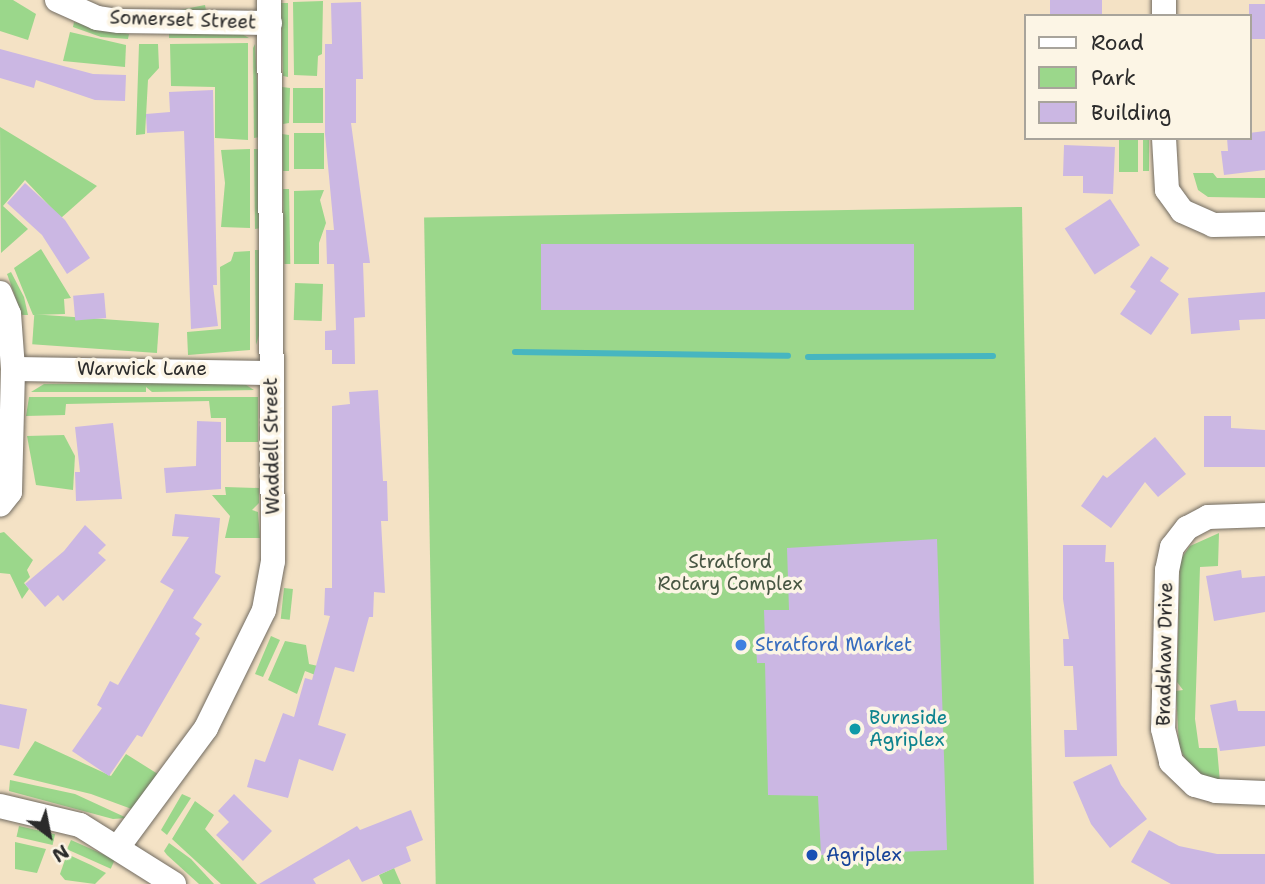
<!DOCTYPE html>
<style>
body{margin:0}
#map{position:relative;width:1265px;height:884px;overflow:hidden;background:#f4e2c5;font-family:"Shantell Sans",sans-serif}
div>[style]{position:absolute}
.green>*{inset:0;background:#9bd78b;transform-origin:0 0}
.stream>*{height:6px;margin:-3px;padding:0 3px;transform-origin:3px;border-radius:3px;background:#47b6c0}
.building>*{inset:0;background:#cbb7e3;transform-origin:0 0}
.roads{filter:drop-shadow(0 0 2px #716b61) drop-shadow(0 0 2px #716b61)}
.minor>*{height:24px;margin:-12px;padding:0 12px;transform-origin:12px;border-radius:12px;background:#fff}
.dots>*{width:19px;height:19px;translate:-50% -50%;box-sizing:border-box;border:4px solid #fcf5e5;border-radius:50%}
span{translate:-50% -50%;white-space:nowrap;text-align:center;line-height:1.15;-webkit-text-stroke:7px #fcf5e5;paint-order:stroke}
.street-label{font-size:19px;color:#2b2b2b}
.park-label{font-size:19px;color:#475643}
.shop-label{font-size:19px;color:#366cbe}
.left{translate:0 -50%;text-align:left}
.culture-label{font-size:19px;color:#0d838f}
.transit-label{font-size:19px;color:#164399}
.legend{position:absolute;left:1024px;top:14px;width:228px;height:126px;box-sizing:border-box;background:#fcf5e5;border:2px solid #a8a49b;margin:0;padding:9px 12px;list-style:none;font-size:21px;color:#2b2b2b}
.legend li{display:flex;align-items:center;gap:14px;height:35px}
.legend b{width:35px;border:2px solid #a8a49b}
.north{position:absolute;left:14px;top:800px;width:70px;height:70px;-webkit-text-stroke:5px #fcf5e5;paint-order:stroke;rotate:148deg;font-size:19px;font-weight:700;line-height:28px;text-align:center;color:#2b2b2b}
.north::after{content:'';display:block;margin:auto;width:24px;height:32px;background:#2b2b2b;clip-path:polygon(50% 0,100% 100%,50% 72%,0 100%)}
</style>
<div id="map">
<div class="green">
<div style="clip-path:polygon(0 0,13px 0,36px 14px,28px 40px,0 31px)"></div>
<div style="clip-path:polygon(323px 1px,322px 54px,318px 56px,317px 76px,294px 75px,293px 2px)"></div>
<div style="clip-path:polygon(281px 3px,288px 3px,288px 77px,283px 76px)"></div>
<div style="left:205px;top:5px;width:5px;height:73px;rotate:79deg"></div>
<div style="clip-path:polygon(74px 22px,129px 34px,128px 39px,101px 37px,73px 27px)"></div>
<div style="clip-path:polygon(70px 32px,126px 45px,125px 67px,63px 61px)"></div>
<div style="clip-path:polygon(169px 33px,242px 34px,249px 38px,169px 38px)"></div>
<div style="clip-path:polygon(248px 43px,248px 140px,215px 138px,215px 87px,171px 86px,170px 44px)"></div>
<div style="clip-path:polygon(139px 44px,158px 44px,159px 68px,148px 80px,145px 134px,136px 135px)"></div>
<div style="clip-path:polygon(255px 44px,260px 137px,254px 138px,253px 48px)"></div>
<div style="clip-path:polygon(282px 87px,290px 88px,289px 123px,283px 124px)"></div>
<div style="left:293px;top:88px;width:30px;height:35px"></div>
<div style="clip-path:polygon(0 127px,97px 186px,61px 218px,25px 180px,3px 206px,28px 229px,1px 253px)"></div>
<div style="left:324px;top:133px;width:36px;height:30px;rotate:90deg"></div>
<div style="clip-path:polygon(282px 134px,289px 135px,289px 171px,283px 171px)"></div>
<div style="left:1119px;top:138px;width:19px;height:34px"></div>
<div style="left:1143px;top:138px;width:6px;height:33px"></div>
<div style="clip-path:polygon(250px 149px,250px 228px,221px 227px,225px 183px,221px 150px)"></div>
<div style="clip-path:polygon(254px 149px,259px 149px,261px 228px,255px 229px)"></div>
<div style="clip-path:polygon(1193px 173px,1213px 173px,1217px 178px,1265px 178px,1265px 198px,1208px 197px,1198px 190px)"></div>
<div style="left:289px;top:189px;width:75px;height:6px;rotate:89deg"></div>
<div style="clip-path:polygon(324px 190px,320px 200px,326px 223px,319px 243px,319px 264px,294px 264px,294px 191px)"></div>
<div style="left:1022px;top:207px;width:677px;height:598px;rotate:89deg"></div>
<div style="clip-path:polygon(41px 249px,71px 298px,64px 299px,65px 314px,33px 315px,14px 268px)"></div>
<div style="clip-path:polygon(255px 250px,260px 250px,261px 329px,256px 345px)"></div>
<div style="clip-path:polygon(250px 251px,250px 350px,188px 355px,187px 332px,221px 329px,220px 267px,231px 261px,234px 252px)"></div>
<div style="clip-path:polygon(11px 272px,24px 297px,28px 315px,22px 315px,7px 274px)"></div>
<div style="left:295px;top:283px;width:28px;height:37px;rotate:2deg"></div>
<div style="left:159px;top:323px;width:30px;height:125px;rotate:94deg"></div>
<div style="clip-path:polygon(231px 382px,243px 383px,254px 390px,152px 392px,146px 387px,146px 392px,31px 392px,44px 384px)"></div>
<div style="clip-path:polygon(29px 397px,258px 397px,258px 442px,226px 442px,226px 418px,211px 418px,209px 401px,66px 404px,65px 415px,26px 416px)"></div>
<div style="clip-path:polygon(64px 435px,75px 456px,73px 490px,36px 485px,27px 436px)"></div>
<div style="clip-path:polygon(225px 487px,259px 488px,259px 503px,252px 510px,258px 512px,260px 538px,225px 538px,230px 516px,212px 495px,226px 495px)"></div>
<div style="clip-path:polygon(4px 532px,33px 560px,27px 570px,30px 577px,24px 583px,29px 589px,22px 599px,10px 574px,0 573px,0 533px)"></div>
<div style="clip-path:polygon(1219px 533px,1218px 566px,1200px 567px,1195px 719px,1199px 748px,1217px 748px,1220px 782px,1203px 777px,1188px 764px,1179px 747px,1176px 691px,1183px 690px,1177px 682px,1180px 560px,1190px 546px)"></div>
<div style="left:284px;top:588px;width:9px;height:31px;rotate:6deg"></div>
<div style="clip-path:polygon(271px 636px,280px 640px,263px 677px,255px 674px)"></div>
<div style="clip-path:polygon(285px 641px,306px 645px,309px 664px,327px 668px,323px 678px,305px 671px,297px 694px,268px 680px)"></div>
<div style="clip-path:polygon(35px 741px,111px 776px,126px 754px,161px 776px,137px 811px,91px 794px,13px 775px)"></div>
<div style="clip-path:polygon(10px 780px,75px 794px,127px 818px,113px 819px,9px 791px)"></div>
<div style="clip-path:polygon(182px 794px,191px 798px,167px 835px,161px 830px)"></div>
<div style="clip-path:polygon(195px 801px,214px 815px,205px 829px,257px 884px,221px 884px,172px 839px)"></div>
<div style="left:19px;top:826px;width:37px;height:11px;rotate:13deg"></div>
<div style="left:71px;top:840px;width:48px;height:10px;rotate:24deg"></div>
<div style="clip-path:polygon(15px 842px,46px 849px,37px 873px,15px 869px)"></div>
<div style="clip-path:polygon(169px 843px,191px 859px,214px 884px,199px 884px,167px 855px,164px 851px)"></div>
<div style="clip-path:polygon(67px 854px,91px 865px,106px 873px,95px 884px,65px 880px,60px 874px)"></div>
<div style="clip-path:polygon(394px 868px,401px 884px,383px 884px,379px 875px)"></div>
</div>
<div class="stream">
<div style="left:515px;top:352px;width:273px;rotate:0.8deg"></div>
<div style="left:808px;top:357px;width:185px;rotate:-0.3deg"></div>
</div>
<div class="building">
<div style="left:1050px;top:0;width:52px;height:16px"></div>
<div style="clip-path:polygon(361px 2px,363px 79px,356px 79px,356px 123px,351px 123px,370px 263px,363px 263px,365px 317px,354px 318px,355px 364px,332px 364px,332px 350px,325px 350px,325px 331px,336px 330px,334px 264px,327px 264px,326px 230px,334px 230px,325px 134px,325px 44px,332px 44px,331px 3px)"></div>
<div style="left:1265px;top:4px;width:35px;height:16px;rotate:90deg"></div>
<div style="clip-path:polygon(0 49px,93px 74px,126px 75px,125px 101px,95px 100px,36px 80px,34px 88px,0 78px)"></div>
<div style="clip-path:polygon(213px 90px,217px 285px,213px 285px,218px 326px,191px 329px,184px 131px,147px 133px,146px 114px,170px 112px,169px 92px)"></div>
<div style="clip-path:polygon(1265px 131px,1265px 170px,1224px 175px,1221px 151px,1228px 151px,1227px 138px,1249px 138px,1249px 133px)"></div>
<div style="clip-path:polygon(1064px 145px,1115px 147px,1113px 194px,1083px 193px,1083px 176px,1063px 176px)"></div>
<div style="clip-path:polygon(25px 183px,65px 220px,90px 258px,67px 274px,42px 235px,7px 203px)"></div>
<div style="left:1110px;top:199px;width:55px;height:54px;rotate:57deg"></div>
<div style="left:914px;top:244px;width:66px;height:373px;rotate:90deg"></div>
<div style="clip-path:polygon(1151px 256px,1169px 268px,1160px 281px,1179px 294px,1151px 335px,1120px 314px,1136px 291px,1130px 287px)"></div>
<div style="clip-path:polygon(1265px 292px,1265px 319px,1239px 320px,1240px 330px,1191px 334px,1188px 298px)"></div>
<div style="left:104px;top:293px;width:25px;height:31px;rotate:85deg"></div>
<div style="clip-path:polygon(378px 390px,383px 481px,387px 481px,388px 521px,381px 521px,385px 593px,374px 592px,373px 617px,369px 617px,354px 672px,335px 667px,318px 725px,346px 734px,333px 771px,299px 759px,288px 798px,247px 787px,255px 759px,265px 762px,283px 713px,294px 717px,305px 678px,312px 680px,330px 616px,324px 615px,325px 588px,332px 588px,332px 406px,350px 404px,349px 392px)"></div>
<div style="clip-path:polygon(1204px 416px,1231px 416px,1231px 428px,1265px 430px,1265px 467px,1204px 467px)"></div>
<div style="clip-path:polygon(197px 421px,221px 422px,221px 489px,166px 493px,164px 468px,196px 466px)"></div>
<div style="clip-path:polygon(113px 423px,122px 499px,76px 501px,75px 472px,80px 472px,75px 427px)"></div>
<div style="clip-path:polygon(1155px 437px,1186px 474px,1158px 497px,1145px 482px,1111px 528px,1081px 506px,1103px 475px,1107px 478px)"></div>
<div style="clip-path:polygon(175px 514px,220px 518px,215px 573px,221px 576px,193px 618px,202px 624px,195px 634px,200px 638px,142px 737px,137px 735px,109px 776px,72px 751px,102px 708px,97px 705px,110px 681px,118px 685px,174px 590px,160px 582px,189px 537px,172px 536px)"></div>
<div style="clip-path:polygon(85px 525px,106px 545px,98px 553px,106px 560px,63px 601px,58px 595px,45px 607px,25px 584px,64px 551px)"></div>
<div style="clip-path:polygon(937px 539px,947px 850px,821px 855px,818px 796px,768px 795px,765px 663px,757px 663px,756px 643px,765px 642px,764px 610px,789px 610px,787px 548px)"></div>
<div style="clip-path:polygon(1063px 545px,1106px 545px,1105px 562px,1114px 562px,1117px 756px,1065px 757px,1064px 730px,1077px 730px,1073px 666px,1064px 666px,1063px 639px,1069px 639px,1063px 599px)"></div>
<div style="clip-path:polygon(1241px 570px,1242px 578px,1265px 576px,1265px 612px,1214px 621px,1206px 576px)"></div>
<div style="clip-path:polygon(1236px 700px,1238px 711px,1265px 711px,1265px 746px,1220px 751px,1210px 705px)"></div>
<div style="clip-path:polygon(0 704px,27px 709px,19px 749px,0 745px)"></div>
<div style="clip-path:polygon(1111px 764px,1121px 785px,1147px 819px,1110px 848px,1091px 824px,1073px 782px)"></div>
<div style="clip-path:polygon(234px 794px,272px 831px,243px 861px,216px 835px,229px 822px,218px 811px)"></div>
<div style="clip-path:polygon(411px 810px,423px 840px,406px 847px,411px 861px,362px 882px,349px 859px,313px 879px,316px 884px,259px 884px,357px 826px,360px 830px)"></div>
<div style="clip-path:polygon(1149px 830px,1179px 846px,1217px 854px,1265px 854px,1265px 884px,1171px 884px,1131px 862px)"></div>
</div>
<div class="roads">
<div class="minor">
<div style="left:57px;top:0;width:44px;rotate:24.2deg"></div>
<div style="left:97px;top:18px;width:22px;rotate:8deg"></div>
<div style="left:119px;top:21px;width:151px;rotate:0.8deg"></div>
<div style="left:1164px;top:0;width:16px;rotate:90deg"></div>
<div style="left:1164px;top:138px;width:52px;rotate:86.7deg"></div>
<div style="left:1167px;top:190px;width:26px;rotate:54deg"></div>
<div style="left:1182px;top:211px;width:34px;rotate:24deg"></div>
<div style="left:1213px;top:225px;width:52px;rotate:-1.1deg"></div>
<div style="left:0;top:293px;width:23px;rotate:67deg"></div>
<div style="left:9px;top:314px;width:55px;rotate:85.8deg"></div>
<div style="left:13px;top:369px;width:123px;rotate:91.4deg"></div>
<div style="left:10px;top:492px;width:16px;rotate:128deg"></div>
<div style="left:13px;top:369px;width:258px;rotate:0.9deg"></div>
<div style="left:1265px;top:515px;width:57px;rotate:178deg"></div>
<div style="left:1208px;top:517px;width:24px;rotate:152deg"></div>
<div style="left:1187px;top:528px;width:24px;rotate:128deg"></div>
<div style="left:1172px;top:547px;width:24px;rotate:102deg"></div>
<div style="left:1167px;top:570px;width:159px;rotate:91.4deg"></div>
<div style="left:1163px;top:729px;width:34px;rotate:76deg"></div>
<div style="left:1171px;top:762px;width:33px;rotate:44deg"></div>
<div style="left:1195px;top:785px;width:22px;rotate:16deg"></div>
<div style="left:1216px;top:791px;width:49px;rotate:2.3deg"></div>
<div style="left:0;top:806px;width:82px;rotate:13.4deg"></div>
<div style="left:80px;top:825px;width:111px;rotate:32.1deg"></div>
<div style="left:118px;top:847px;width:148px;rotate:-53.5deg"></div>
<div style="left:206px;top:728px;width:131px;rotate:-63.8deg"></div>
<div style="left:264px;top:610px;width:50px;rotate:-79.6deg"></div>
<div style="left:273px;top:561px;width:561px;rotate:-90.41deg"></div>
</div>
</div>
<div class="dots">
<div style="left:741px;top:645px;background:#3f7fe0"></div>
<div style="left:855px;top:729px;background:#0f9aa8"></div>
<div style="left:812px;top:855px;background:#1a4fb4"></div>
</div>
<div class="street-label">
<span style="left:183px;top:20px;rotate:2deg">Somerset Street</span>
<span style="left:142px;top:369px">Warwick Lane</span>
<span style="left:272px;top:446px;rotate:-91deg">Waddell Street</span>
<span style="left:1165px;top:654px;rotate:-89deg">Bradshaw Drive</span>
</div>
<div class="park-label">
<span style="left:730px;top:573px">Stratford<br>Rotary Complex</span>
</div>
<div class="shop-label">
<span class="left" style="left:755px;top:645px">Stratford Market</span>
</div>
<div class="culture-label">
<span class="left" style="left:869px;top:729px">Burnside<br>Agriplex</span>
</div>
<div class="transit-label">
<span class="left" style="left:826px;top:855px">Agriplex</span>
</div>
<ul class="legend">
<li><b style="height:9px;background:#fff"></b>Road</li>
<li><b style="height:19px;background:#9bd78b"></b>Park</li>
<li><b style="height:19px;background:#cbb7e3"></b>Building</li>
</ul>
<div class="north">N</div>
</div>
